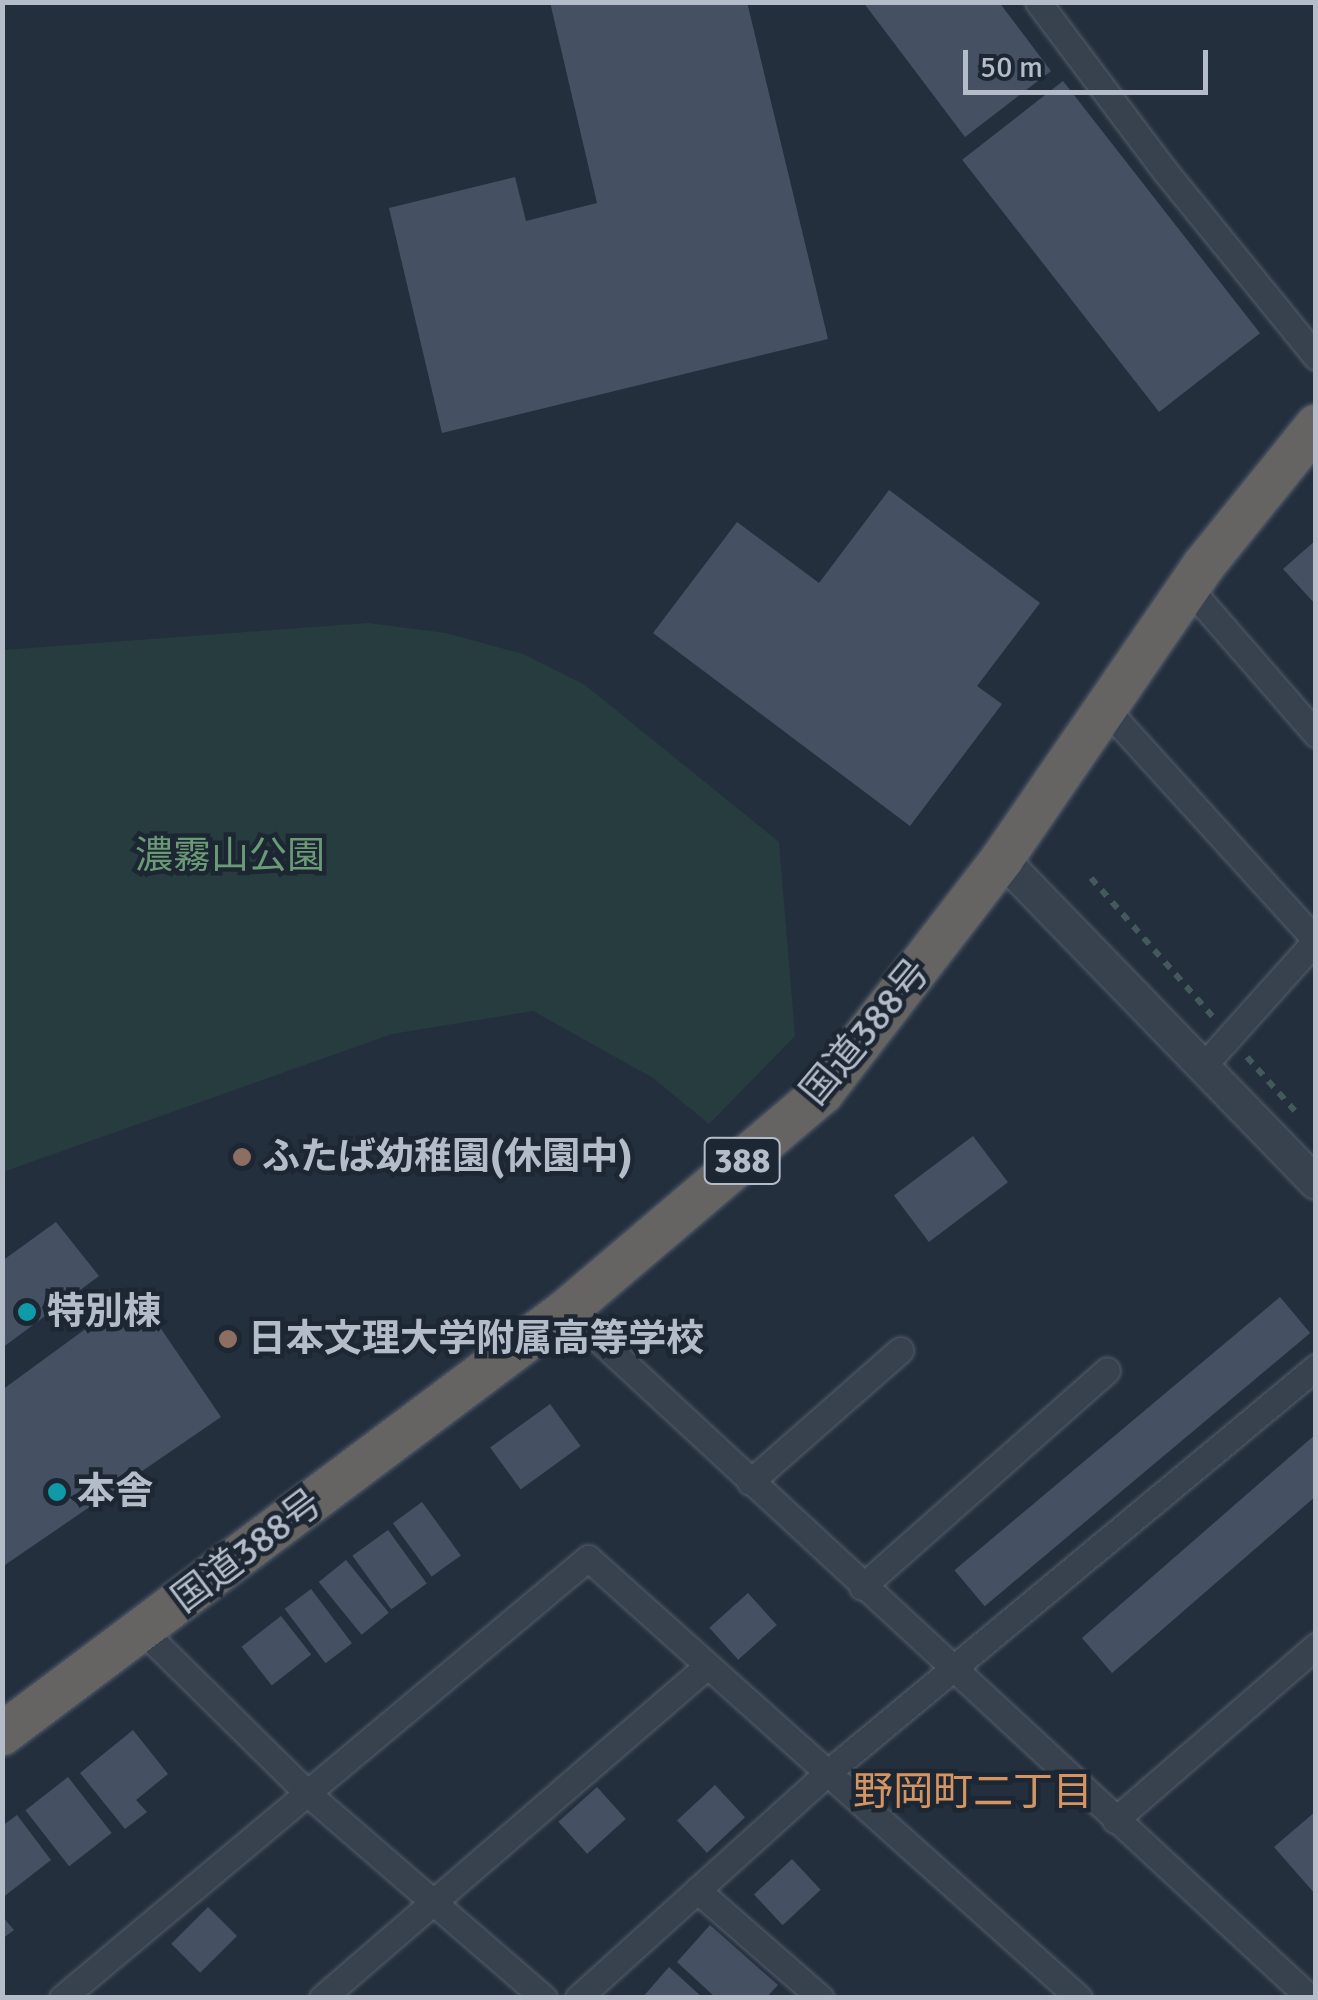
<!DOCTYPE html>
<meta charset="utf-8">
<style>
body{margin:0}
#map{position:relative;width:1318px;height:2000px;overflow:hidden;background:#242f3e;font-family:Signika,"Noto Sans JP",sans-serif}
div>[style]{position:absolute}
.green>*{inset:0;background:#263c3f}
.building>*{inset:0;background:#455162;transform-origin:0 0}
.path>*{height:6px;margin-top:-3px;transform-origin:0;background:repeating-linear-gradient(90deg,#44595c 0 8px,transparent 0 16px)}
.roads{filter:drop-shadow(0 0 2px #565f6c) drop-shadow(0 0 2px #565f6c)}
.minor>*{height:25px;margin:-12.5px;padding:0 12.5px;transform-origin:12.5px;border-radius:12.5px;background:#38414e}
.tertiary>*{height:32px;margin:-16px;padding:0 16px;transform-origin:16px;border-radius:16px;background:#38414e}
.trunk>*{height:42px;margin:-21px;padding:0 21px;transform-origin:21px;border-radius:21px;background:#656462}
.dots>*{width:28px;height:28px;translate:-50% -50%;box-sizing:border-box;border:5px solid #1d2633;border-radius:50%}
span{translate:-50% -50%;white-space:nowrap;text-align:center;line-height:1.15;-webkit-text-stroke:9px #1d2633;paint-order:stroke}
.shield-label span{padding:2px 8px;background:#1d2633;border:2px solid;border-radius:8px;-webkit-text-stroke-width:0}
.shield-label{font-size:35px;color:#b4bcc9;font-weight:700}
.park-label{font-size:38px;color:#6b9a76}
.street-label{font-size:38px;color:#b4bcc9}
.poi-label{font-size:38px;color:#b4bcc9;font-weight:700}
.left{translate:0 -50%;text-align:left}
.neighbourhood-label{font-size:40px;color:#d59563}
.frame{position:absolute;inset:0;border:5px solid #b4bcc9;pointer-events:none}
.scale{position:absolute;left:963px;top:50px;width:245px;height:45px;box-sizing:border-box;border:5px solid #b4bcc9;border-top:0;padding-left:12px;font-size:30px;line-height:35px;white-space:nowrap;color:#b4bcc9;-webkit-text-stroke:8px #1d2633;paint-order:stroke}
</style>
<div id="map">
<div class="green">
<div style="clip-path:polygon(368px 623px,446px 633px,523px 654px,585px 685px,779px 842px,795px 1036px,709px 1124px,653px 1078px,533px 1011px,392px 1034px,3px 1172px,3px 650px)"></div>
</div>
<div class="building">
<div style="clip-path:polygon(550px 2px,747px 2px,828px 339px,442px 433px,389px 208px,515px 177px,526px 221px,597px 203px)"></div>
<div style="clip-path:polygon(863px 2px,999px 2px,1051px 71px,965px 137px)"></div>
<div style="left:1063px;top:81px;width:320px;height:128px;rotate:52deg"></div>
<div style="clip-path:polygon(889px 490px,1040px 603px,977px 686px,1002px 704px,910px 826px,653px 633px,737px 522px,819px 583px)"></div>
<div style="clip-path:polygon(1316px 540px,1316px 605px,1283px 569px)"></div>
<div style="left:973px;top:1136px;width:58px;height:99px;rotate:53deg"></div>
<div style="clip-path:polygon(56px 1222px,99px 1276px,2px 1348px,2px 1261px)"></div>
<div style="clip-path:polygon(136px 1292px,221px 1417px,2px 1567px,2px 1390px)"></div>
<div style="left:1280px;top:1297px;width:47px;height:425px;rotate:50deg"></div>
<div style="left:550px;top:1404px;width:52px;height:74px;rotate:54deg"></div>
<div style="clip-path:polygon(1316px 1434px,1316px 1496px,1112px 1673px,1082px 1638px)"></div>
<div style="left:422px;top:1502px;width:66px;height:36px;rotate:54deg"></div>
<div style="left:388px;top:1530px;width:66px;height:44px;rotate:54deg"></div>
<div style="left:346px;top:1560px;width:68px;height:35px;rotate:51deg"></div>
<div style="left:311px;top:1589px;width:68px;height:33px;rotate:53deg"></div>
<div style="left:748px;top:1593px;width:43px;height:52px;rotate:48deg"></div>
<div style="left:281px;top:1616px;width:49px;height:50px;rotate:52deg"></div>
<div style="clip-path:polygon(133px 1730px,168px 1774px,136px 1800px,147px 1812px,125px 1829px,80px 1773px)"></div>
<div style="left:68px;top:1777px;width:71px;height:54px;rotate:52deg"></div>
<div style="left:715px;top:1785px;width:44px;height:52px;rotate:47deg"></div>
<div style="left:597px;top:1787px;width:43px;height:52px;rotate:48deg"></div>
<div style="clip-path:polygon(1316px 1811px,1316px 1895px,1274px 1847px)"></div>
<div style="clip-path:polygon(17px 1815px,51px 1860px,2px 1898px,2px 1826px)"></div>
<div style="left:792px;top:1859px;width:42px;height:52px;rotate:47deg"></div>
<div style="left:208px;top:1907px;width:41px;height:52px;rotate:45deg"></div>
<div style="clip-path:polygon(2px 1916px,14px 1930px,2px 1939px)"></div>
<div style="clip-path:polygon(710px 1925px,778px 1985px,766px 1998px,716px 1998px,677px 1962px)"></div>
<div style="clip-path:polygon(669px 1967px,703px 1998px,642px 1998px)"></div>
</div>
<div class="path">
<div style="left:1091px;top:878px;width:185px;rotate:48.7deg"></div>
<div style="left:1247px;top:1057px;width:72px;rotate:48.4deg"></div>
</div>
<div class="roads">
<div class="minor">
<div style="left:1038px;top:2px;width:211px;rotate:53.1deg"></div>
<div style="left:1165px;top:171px;width:240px;rotate:50.9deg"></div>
<div style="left:1189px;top:588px;width:194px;rotate:49deg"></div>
<div style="left:1106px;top:709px;width:313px;rotate:47.8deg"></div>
<div style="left:1204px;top:1065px;width:168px;rotate:-48.1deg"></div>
<div style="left:567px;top:1310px;width:1013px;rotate:42.8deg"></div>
<div style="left:750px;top:1482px;width:200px;rotate:-41.3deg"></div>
<div style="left:862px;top:1587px;width:327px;rotate:-41.5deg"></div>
<div style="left:142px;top:1630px;width:229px;rotate:44.6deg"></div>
<div style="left:305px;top:1791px;width:316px;rotate:40.9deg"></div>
<div style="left:1115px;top:1820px;width:266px;rotate:-40.9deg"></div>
<div style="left:697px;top:1890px;width:164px;rotate:41.1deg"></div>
<div style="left:62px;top:1998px;width:686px;rotate:-39.91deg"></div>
<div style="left:588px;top:1558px;width:659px;rotate:41.86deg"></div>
<div style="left:322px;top:1998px;width:508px;rotate:-40.77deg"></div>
<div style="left:578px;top:1998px;width:334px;rotate:-42.1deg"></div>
<div style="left:826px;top:1774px;width:637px;rotate:-39.71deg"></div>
</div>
<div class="tertiary">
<div style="left:1002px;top:859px;width:451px;rotate:45.9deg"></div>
</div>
<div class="trunk">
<div style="left:2px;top:1734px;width:706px;rotate:-36.89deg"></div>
<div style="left:567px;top:1310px;width:335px;rotate:-40.4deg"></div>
<div style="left:822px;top:1093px;width:295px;rotate:-52.4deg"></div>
<div style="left:1002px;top:859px;width:357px;rotate:-55.5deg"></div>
<div style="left:1204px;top:565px;width:179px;rotate:-51.1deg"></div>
</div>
</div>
<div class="dots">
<div style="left:242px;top:1157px;background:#8d6e63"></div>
<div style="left:27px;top:1312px;background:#0f9aa8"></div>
<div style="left:228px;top:1339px;background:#8d6e63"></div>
<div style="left:57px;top:1492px;background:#0f9aa8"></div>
</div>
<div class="shield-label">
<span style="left:742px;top:1161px">388</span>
</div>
<div class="park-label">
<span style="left:230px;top:856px">濃霧山公園</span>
</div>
<div class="street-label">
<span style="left:865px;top:1032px;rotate:-50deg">国道388号</span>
<span style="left:247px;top:1551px;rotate:-37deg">国道388号</span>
</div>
<div class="poi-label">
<span class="left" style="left:262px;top:1157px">ふたば幼稚園(休園中)</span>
<span class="left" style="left:47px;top:1312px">特別棟</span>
<span class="left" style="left:248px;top:1339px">日本文理大学附属高等学校</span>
<span class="left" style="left:77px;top:1492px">本舎</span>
</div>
<div class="neighbourhood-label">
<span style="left:973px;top:1792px">野岡町二丁目</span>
</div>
<div class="frame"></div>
<div class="scale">50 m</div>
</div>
